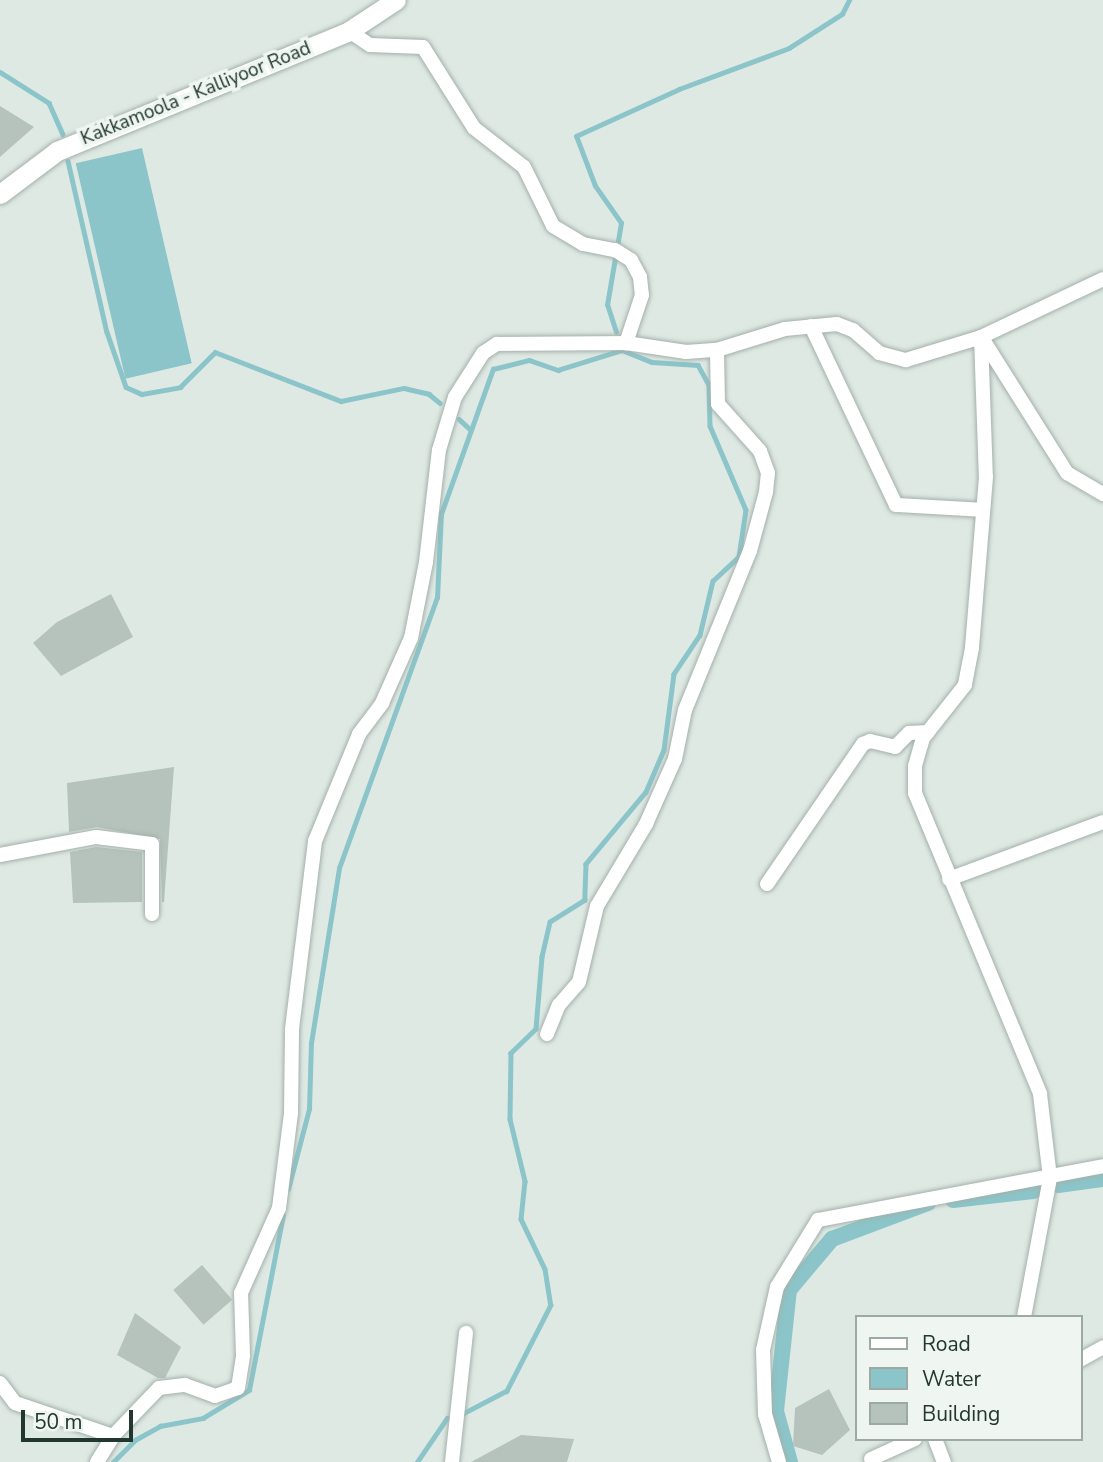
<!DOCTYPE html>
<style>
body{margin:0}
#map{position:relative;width:1103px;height:1462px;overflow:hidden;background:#dfe9e4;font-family:"Nunito Sans",sans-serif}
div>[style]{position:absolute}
.water>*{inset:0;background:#8bc5c9;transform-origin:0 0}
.stream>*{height:4.5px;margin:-2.25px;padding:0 2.25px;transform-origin:2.25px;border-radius:2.25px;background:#8bc5c9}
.canal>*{height:16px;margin:-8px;padding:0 8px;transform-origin:8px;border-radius:8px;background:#8bc5c9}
.building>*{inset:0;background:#b5c3bc;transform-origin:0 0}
.roads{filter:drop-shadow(0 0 2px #a3b0aa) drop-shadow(0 0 2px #a3b0aa)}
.street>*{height:14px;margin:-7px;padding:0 7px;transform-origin:7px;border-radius:7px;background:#fff}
.secondary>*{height:19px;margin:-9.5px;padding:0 9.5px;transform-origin:9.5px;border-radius:9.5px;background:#fff}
span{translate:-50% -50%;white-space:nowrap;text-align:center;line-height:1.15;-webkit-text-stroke:7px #eff6f2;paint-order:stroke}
.street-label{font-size:19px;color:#22372f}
.legend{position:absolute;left:855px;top:1315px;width:228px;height:126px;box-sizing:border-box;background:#eff6f2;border:2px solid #9daaa4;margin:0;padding:9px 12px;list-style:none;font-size:21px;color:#22372f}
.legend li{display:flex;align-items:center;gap:14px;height:35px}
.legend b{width:35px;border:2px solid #9daaa4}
.scale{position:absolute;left:21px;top:1410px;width:112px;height:32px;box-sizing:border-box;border:4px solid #22372f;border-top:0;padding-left:9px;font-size:21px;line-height:24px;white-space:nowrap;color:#22372f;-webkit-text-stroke:5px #eff6f2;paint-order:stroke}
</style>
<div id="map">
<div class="water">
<div style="left:142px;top:148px;width:221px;height:68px;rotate:77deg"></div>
</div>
<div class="stream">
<div style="left:0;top:72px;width:58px;rotate:32.3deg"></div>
<div style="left:49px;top:103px;width:34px;rotate:66deg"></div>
<div style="left:68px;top:161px;width:175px;rotate:77.2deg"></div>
<div style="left:107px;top:332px;width:58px;rotate:70.9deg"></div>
<div style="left:126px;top:387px;width:17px;rotate:24deg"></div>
<div style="left:142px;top:394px;width:39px;rotate:-10deg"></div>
<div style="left:180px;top:387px;width:49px;rotate:-45deg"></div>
<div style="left:215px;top:352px;width:135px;rotate:21.3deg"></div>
<div style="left:341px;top:401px;width:64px;rotate:-11.7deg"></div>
<div style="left:404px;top:388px;width:26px;rotate:13deg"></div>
<div style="left:429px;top:394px;width:14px;rotate:39deg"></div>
<div style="left:616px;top:332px;width:28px;rotate:-108deg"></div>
<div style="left:607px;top:305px;width:83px;rotate:-80.3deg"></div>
<div style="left:621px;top:223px;width:45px;rotate:-125.1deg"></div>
<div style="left:595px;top:186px;width:53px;rotate:-110.8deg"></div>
<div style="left:576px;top:136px;width:113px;rotate:-24.5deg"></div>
<div style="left:679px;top:89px;width:117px;rotate:-20.4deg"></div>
<div style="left:789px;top:48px;width:63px;rotate:-32.7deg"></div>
<div style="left:842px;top:14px;width:16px;rotate:-63deg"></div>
<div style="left:459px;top:419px;width:16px;rotate:43deg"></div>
<div style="left:288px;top:1189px;width:83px;rotate:-75.3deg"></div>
<div style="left:309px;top:1109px;width:66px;rotate:-88.3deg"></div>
<div style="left:311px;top:1043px;width:177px;rotate:-80.9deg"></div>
<div style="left:339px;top:868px;width:287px;rotate:-70.1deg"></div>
<div style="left:437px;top:598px;width:84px;rotate:-87.3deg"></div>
<div style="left:441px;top:514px;width:154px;rotate:-70.3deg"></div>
<div style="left:493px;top:369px;width:37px;rotate:-14deg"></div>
<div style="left:529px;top:360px;width:31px;rotate:19deg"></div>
<div style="left:558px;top:370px;width:67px;rotate:-17.4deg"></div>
<div style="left:622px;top:350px;width:32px;rotate:22deg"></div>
<div style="left:652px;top:362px;width:46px;rotate:3.7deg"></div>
<div style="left:698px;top:365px;width:23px;rotate:61deg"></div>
<div style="left:709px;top:385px;width:41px;rotate:88.6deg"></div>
<div style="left:710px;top:426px;width:91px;rotate:66.8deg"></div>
<div style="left:746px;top:510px;width:48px;rotate:98.5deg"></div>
<div style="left:739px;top:557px;width:35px;rotate:137deg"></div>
<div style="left:713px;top:581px;width:56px;rotate:103.5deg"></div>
<div style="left:700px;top:635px;width:47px;rotate:123.7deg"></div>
<div style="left:674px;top:674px;width:77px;rotate:97.5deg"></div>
<div style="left:664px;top:750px;width:46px;rotate:113.2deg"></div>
<div style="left:646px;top:792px;width:94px;rotate:129.8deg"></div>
<div style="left:586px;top:864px;width:36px;rotate:92deg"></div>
<div style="left:585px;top:900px;width:41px;rotate:147.8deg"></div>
<div style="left:550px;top:922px;width:36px;rotate:103deg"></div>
<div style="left:542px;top:957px;width:72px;rotate:94.8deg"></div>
<div style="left:536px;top:1029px;width:35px;rotate:136deg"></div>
<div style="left:511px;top:1053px;width:66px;rotate:90.9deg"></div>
<div style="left:510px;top:1119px;width:64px;rotate:76.4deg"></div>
<div style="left:525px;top:1181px;width:38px;rotate:96deg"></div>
<div style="left:521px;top:1219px;width:55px;rotate:64.4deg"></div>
<div style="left:545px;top:1269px;width:36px;rotate:81deg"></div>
<div style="left:551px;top:1305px;width:97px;rotate:117.1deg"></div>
<div style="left:507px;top:1391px;width:52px;rotate:152.4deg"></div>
<div style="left:113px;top:1462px;width:31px;rotate:-45deg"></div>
<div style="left:135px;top:1440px;width:29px;rotate:-29deg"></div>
<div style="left:160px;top:1426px;width:44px;rotate:-10.5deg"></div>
<div style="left:203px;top:1418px;width:54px;rotate:-31.3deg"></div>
<div style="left:249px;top:1390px;width:178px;rotate:-79deg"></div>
<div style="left:417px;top:1462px;width:53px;rotate:-55.7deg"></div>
<div style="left:447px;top:1418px;width:6px;rotate:-9deg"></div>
</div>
<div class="canal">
<div style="left:1058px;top:1185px;width:45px;rotate:-7.6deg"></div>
<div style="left:953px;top:1200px;width:81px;rotate:-6.3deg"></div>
<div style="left:790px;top:1462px;width:53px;rotate:-105.4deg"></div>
<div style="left:776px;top:1411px;width:122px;rotate:-83.9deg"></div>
<div style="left:789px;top:1290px;width:67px;rotate:-49.9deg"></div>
<div style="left:832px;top:1239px;width:103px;rotate:-20.6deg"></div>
</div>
<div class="building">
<div style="clip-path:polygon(0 106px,34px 127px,0 157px)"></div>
<div style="clip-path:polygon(111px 594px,133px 637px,61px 676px,33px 643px,57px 622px)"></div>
<div style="clip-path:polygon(174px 767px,164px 902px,162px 902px,160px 839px,97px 827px,69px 832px,67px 783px)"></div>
<div style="clip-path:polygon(96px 847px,142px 852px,142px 902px,73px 903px,70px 852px)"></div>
<div style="left:202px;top:1265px;width:46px;height:38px;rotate:49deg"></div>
<div style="clip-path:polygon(135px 1313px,181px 1347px,165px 1378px,158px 1378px,117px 1355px)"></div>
<div style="clip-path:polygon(829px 1389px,850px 1430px,822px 1455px,793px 1446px,795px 1408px)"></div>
<div style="clip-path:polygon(521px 1435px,574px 1439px,567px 1462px,471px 1462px)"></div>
</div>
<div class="roads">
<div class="street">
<div style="left:349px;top:31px;width:25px;rotate:34deg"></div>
<div style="left:370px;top:45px;width:53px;rotate:2.2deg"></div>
<div style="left:423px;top:47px;width:96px;rotate:57.8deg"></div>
<div style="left:474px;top:128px;width:63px;rotate:38deg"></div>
<div style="left:524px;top:167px;width:66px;rotate:63.8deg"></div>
<div style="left:553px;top:226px;width:35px;rotate:31deg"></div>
<div style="left:583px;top:244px;width:33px;rotate:11deg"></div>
<div style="left:615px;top:250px;width:19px;rotate:32deg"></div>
<div style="left:631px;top:260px;width:19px;rotate:62deg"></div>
<div style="left:640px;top:277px;width:18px;rotate:84deg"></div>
<div style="left:642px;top:295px;width:51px;rotate:108.4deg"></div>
<div style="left:626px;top:343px;width:61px;rotate:8.5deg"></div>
<div style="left:686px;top:352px;width:31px;rotate:-4deg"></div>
<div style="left:717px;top:350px;width:71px;rotate:-17.2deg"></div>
<div style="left:785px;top:329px;width:52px;rotate:-5.5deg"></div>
<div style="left:837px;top:324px;width:17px;rotate:21deg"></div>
<div style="left:853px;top:330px;width:35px;rotate:41deg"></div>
<div style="left:879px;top:353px;width:28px;rotate:15deg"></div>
<div style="left:906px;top:360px;width:78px;rotate:-17deg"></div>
<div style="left:981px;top:337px;width:135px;rotate:-25.4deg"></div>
<div style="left:811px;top:326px;width:198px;rotate:64.6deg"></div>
<div style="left:896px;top:505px;width:86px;rotate:3.3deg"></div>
<div style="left:981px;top:337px;width:140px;rotate:88deg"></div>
<div style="left:986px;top:477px;width:172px;rotate:94.7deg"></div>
<div style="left:972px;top:648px;width:38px;rotate:101deg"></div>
<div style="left:965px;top:685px;width:68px;rotate:128.4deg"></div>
<div style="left:923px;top:738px;width:29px;rotate:106deg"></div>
<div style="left:915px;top:766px;width:27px;rotate:90deg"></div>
<div style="left:915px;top:793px;width:326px;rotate:67.4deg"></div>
<div style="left:1040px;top:1094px;width:85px;rotate:83.2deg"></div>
<div style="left:1050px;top:1178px;width:141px;rotate:100.6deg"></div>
<div style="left:982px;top:338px;width:160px;rotate:57.8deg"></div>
<div style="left:1067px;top:473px;width:42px;rotate:30.3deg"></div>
<div style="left:0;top:855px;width:98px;rotate:-10.6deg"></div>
<div style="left:96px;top:837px;width:56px;rotate:7.1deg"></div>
<div style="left:152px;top:844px;width:70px;rotate:90deg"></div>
<div style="left:949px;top:879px;width:164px;rotate:-20.3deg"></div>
<div style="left:767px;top:884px;width:170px;rotate:-55.6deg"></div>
<div style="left:863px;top:744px;width:8px;rotate:-23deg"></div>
<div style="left:870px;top:741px;width:26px;rotate:13deg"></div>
<div style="left:895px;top:747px;width:20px;rotate:-45deg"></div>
<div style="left:909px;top:733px;width:19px;rotate:-3deg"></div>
<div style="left:547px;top:1034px;width:31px;rotate:-68deg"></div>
<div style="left:559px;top:1005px;width:30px;rotate:-49deg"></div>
<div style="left:579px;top:982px;width:78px;rotate:-76.7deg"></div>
<div style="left:597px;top:906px;width:96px;rotate:-59.1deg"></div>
<div style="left:646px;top:824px;width:71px;rotate:-66deg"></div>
<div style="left:675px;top:759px;width:50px;rotate:-78.5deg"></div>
<div style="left:685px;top:710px;width:172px;rotate:-67.8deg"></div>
<div style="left:750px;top:551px;width:61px;rotate:-74.8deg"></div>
<div style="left:766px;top:492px;width:19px;rotate:-84deg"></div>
<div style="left:768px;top:473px;width:23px;rotate:-110deg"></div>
<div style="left:760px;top:451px;width:63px;rotate:-131.8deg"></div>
<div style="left:718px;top:404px;width:54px;rotate:-91.1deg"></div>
<div style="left:1080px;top:1360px;width:26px;rotate:-29deg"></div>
<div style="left:0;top:1383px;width:25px;rotate:53deg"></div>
<div style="left:15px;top:1403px;width:103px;rotate:18.6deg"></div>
<div style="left:935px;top:1439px;width:25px;rotate:69deg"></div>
<div style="left:871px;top:1459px;width:48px;rotate:-24.4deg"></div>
<div style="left:97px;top:1462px;width:31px;rotate:-58deg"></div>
<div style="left:113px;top:1436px;width:66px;rotate:-46.2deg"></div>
<div style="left:159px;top:1388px;width:26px;rotate:-7deg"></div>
<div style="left:185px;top:1385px;width:32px;rotate:20deg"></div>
<div style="left:215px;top:1396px;width:24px;rotate:-19deg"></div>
<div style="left:238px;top:1388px;width:33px;rotate:-81deg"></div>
<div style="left:243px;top:1355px;width:62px;rotate:-91.8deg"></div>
<div style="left:241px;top:1293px;width:93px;rotate:-65.9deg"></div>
<div style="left:279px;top:1208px;width:96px;rotate:-82.8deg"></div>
<div style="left:291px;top:1113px;width:84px;rotate:-89.3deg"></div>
<div style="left:292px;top:1029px;width:189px;rotate:-83deg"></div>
<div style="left:315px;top:841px;width:116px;rotate:-67.6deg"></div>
<div style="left:359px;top:734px;width:39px;rotate:-53deg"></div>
<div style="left:382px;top:703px;width:71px;rotate:-66deg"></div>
<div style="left:411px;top:638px;width:77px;rotate:-78.8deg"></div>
<div style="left:426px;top:562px;width:113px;rotate:-83.4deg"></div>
<div style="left:439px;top:450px;width:55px;rotate:-73.2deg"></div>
<div style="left:455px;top:397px;width:52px;rotate:-57.5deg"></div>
<div style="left:483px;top:353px;width:17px;rotate:-33deg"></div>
<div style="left:497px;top:344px;width:129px;rotate:-0.4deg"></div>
<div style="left:452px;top:1462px;width:130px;rotate:-83.8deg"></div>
<div style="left:779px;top:1462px;width:50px;rotate:-106.3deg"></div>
<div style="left:765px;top:1414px;width:64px;rotate:-91.8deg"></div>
<div style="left:763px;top:1350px;width:65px;rotate:-77.5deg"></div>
<div style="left:777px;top:1287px;width:79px;rotate:-58.5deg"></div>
<div style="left:818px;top:1220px;width:290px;rotate:-10.7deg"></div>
</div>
<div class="secondary">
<div style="left:0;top:194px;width:71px;rotate:-37deg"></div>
<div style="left:57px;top:151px;width:316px;rotate:-22.3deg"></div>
<div style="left:349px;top:31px;width:56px;rotate:-33.4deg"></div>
</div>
</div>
<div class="street-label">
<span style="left:196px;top:94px;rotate:-22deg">Kakkamoola - Kalliyoor Road</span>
</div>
<ul class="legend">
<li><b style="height:9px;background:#fff"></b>Road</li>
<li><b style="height:19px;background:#8bc5c9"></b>Water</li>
<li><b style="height:19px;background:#b5c3bc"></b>Building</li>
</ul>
<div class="scale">50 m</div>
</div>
